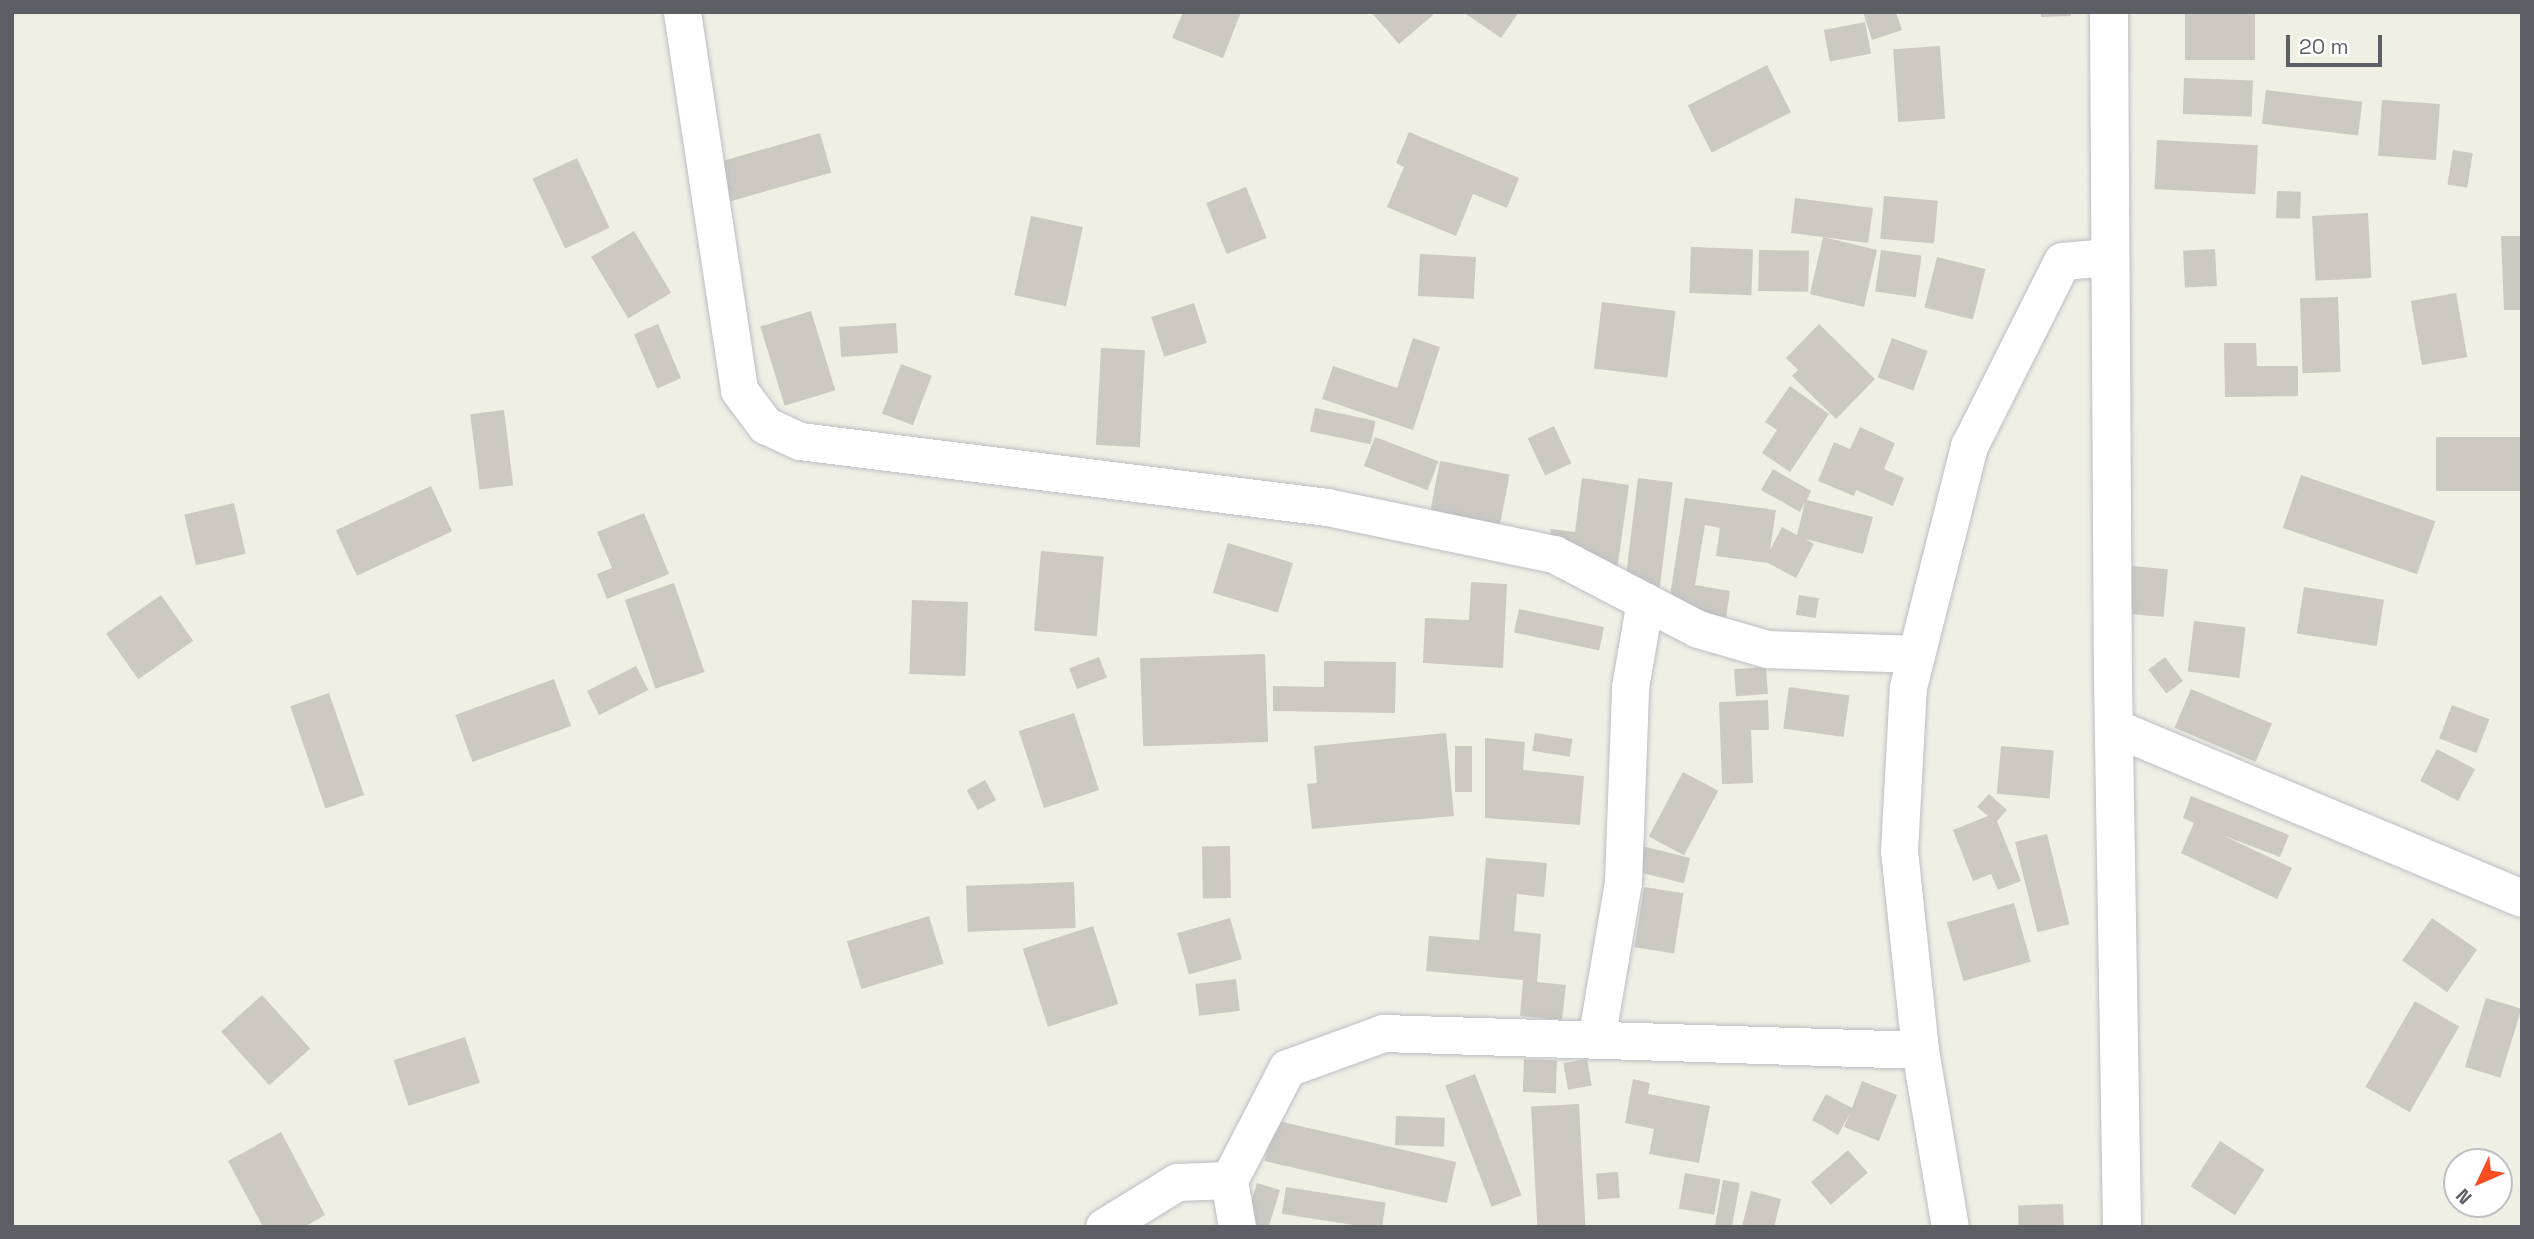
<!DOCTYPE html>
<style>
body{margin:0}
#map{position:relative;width:2534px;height:1239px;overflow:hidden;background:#f0efe4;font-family:"Space Grotesk",sans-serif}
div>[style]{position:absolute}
.building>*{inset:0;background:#cbc9c1;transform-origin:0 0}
.roads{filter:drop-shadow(0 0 2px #bcbdc4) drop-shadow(0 0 2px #bcbdc4)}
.minor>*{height:37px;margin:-18.5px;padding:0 18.5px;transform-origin:18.5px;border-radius:18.5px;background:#fff}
.tertiary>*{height:38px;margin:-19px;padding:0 19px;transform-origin:19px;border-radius:19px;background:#fff}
span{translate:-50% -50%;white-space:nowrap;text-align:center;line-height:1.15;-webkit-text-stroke:6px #fff;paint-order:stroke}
.frame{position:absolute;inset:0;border:14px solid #5c5f66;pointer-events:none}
.north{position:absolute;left:2443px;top:1148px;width:70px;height:70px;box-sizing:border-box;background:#fff;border:2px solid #bebfc2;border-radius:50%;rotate:226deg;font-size:19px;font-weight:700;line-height:28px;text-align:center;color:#5c5f66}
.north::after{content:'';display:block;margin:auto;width:24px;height:32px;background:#fa4e20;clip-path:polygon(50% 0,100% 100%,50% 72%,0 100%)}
.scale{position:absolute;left:2286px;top:35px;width:96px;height:32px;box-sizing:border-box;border:4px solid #5c5f66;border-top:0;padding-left:9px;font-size:21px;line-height:24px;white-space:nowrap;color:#5c5f66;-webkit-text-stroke:5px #fff;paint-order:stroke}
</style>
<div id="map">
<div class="building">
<div style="clip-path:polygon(1183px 12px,1241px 12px,1223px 58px,1172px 38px)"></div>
<div style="clip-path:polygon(1371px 12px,1431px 12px,1433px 15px,1399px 44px)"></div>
<div style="clip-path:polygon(1463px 12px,1519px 12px,1501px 38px)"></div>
<div style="clip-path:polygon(1863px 12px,1896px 12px,1902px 30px,1872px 40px)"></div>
<div style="clip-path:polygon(2041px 12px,2070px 12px,2071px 16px,2041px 17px)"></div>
<div style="left:2185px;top:12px;width:70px;height:48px"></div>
<div style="left:1865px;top:22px;width:32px;height:42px;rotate:79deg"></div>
<div style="left:1940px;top:46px;width:73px;height:47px;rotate:86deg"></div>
<div style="left:1767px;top:65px;width:53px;height:89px;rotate:63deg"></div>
<div style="left:2184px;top:78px;width:69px;height:36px;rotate:2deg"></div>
<div style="left:2266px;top:90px;width:97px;height:34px;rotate:7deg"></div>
<div style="left:2382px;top:100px;width:58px;height:56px;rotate:4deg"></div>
<div style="clip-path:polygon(1409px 132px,1519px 178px,1507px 208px,1473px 194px,1456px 236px,1387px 207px,1404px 167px,1396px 163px)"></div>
<div style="left:820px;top:133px;width:41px;height:117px;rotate:74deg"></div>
<div style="left:2157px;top:140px;width:101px;height:49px;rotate:3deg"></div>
<div style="left:2453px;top:150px;width:20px;height:35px;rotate:9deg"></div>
<div style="left:577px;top:158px;width:77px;height:49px;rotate:65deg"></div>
<div style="left:1246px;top:187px;width:55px;height:43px;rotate:68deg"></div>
<div style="left:2277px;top:191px;width:24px;height:27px;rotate:2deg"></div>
<div style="left:1884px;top:196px;width:54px;height:43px;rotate:5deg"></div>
<div style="clip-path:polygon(1795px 198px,1873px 208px,1868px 243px,1823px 237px,1877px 250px,1864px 307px,1810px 294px,1823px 237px,1791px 233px)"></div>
<div style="left:2368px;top:213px;width:65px;height:56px;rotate:87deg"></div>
<div style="left:1031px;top:216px;width:53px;height:81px;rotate:12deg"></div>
<div style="left:634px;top:231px;width:72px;height:50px;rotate:59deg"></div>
<div style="clip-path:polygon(2501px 236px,2522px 236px,2522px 310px,2504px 310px)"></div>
<div style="left:1691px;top:247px;width:62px;height:46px;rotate:2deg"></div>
<div style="left:2215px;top:249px;width:37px;height:32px;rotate:87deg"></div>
<div style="left:1759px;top:250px;width:50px;height:41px;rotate:1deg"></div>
<div style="left:1881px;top:250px;width:41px;height:42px;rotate:8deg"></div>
<div style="left:1420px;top:254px;width:56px;height:42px;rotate:3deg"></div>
<div style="left:1937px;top:257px;width:50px;height:52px;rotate:14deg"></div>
<div style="left:2456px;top:293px;width:65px;height:46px;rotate:80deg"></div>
<div style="left:2338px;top:297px;width:75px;height:38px;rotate:88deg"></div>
<div style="left:1602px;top:302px;width:74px;height:67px;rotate:7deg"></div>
<div style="left:1194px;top:303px;width:42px;height:45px;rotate:72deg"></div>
<div style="left:811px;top:311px;width:83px;height:53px;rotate:73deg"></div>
<div style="left:896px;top:323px;width:30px;height:57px;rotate:86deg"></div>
<div style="left:658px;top:324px;width:59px;height:26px;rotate:67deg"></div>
<div style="clip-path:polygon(1819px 324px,1875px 379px,1836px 419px,1792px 376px,1798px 370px,1786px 358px)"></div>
<div style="clip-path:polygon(1413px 338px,1440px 347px,1413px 430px,1322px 399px,1333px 366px,1397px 388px)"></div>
<div style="left:1892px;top:338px;width:38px;height:42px;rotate:20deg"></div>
<div style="clip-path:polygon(2224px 343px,2256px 343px,2257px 366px,2298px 366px,2298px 396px,2225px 397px)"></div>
<div style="left:1101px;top:348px;width:44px;height:97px;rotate:3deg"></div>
<div style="left:901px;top:364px;width:33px;height:53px;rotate:21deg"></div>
<div style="clip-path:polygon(1790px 386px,1829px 414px,1790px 472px,1762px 453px,1777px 430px,1765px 422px)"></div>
<div style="left:1315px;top:408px;width:62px;height:24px;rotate:12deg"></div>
<div style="left:504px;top:410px;width:76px;height:34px;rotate:83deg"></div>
<div style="left:1554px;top:426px;width:41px;height:29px;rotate:65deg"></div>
<div style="clip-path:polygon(1860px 427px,1895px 443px,1884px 469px,1904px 478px,1893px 506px,1856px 490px,1854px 496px,1818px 481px,1834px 442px,1850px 449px)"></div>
<div style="left:1375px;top:437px;width:68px;height:31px;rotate:21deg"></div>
<div style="left:2522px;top:437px;width:54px;height:86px;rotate:90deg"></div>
<div style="left:1440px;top:461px;width:71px;height:54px;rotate:11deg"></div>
<div style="clip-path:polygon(1773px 469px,1811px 491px,1807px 500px,1873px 517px,1863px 554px,1806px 539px,1814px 544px,1796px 578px,1768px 563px,1716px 556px,1720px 528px,1705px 525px,1695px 585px,1730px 591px,1726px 618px,1668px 609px,1685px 498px,1776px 510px,1770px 550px,1782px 527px,1797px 535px,1805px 502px,1800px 512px,1761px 490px)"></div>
<div style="left:2301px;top:475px;width:142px;height:56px;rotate:19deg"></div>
<div style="clip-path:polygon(1582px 478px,1629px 485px,1617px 571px,1548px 555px,1551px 529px,1575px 532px)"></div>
<div style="left:1638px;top:478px;width:35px;height:115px;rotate:7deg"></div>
<div style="left:431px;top:486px;width:50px;height:105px;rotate:65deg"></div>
<div style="left:234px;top:503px;width:52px;height:51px;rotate:77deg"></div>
<div style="clip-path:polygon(644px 513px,669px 574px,607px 599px,597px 574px,612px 568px,597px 532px)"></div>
<div style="left:1228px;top:543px;width:68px;height:52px;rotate:17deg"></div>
<div style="left:1041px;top:551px;width:63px;height:80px;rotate:5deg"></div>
<div style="left:2132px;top:566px;width:36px;height:48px;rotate:5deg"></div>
<div style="clip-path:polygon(1471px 582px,1507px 584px,1503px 668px,1423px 663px,1425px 618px,1469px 620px)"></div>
<div style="left:674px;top:583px;width:94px;height:52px;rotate:71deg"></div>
<div style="left:2304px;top:587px;width:81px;height:47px;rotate:9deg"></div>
<div style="left:161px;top:595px;width:56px;height:67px;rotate:55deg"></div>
<div style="left:1799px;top:595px;width:20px;height:20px;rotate:9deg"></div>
<div style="left:912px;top:600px;width:56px;height:74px;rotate:2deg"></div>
<div style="left:1519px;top:609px;width:87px;height:24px;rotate:12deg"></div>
<div style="left:2194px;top:621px;width:52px;height:51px;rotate:7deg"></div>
<div style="left:1265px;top:654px;width:88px;height:125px;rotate:88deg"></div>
<div style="left:1099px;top:657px;width:22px;height:32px;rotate:69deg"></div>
<div style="left:2165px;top:657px;width:30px;height:21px;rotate:53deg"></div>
<div style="clip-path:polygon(1324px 661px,1396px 662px,1395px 713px,1273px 711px,1273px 686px,1324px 687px)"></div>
<div style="left:636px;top:666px;width:27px;height:55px;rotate:63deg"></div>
<div style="left:1766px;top:667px;width:27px;height:32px;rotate:86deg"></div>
<div style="left:554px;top:679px;width:50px;height:105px;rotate:70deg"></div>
<div style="left:1789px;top:687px;width:61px;height:42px;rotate:8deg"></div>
<div style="left:2191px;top:689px;width:88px;height:42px;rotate:23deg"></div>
<div style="left:329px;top:693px;width:108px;height:41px;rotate:71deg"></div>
<div style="clip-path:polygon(1768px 700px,1769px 730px,1751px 730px,1753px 783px,1722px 784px,1719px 702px)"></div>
<div style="left:2452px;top:705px;width:40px;height:36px;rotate:21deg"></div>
<div style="left:1074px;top:713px;width:81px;height:58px;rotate:72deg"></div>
<div style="clip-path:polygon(1446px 733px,1454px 816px,1312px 829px,1307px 784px,1317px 783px,1314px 746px)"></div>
<div style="left:1535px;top:733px;width:38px;height:18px;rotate:9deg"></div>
<div style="clip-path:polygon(1485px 738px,1525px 742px,1523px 770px,1584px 776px,1580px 825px,1485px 818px)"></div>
<div style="left:1455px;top:746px;width:17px;height:46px"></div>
<div style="left:2001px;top:746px;width:53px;height:48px;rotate:5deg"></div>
<div style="left:2437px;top:749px;width:43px;height:36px;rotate:28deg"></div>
<div style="left:1683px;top:772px;width:40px;height:73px;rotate:28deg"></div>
<div style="left:985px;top:780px;width:23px;height:21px;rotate:61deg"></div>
<div style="clip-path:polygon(1989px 794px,2007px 810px,1997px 821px,2021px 881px,1998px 890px,1991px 874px,1973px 881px,1953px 830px,1988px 816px,1977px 807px)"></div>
<div style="clip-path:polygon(2191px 796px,2289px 835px,2280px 857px,2222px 835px,2292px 868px,2277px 899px,2181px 853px,2194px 823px,2183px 818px)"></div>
<div style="left:2047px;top:834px;width:93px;height:33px;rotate:76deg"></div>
<div style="left:1630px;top:843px;width:62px;height:26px;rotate:14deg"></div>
<div style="left:1230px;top:846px;width:52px;height:28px;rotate:89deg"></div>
<div style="clip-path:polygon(1486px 858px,1547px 863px,1544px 897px,1517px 894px,1514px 931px,1541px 934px,1537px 982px,1566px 985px,1562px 1020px,1520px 1016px,1523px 980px,1426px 971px,1429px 936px,1479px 940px)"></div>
<div style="left:1074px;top:882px;width:46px;height:108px;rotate:88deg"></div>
<div style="left:1644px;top:887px;width:40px;height:61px;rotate:9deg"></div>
<div style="left:2014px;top:903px;width:61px;height:70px;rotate:74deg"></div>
<div style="left:929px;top:916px;width:50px;height:86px;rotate:73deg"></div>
<div style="left:1230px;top:918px;width:43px;height:55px;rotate:74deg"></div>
<div style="left:2432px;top:918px;width:55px;height:52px;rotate:35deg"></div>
<div style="left:1093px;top:926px;width:82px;height:74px;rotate:72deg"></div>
<div style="left:1236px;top:979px;width:32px;height:41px;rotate:83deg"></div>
<div style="left:262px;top:995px;width:72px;height:55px;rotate:48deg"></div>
<div style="left:2486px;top:998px;width:37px;height:72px;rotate:17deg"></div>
<div style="left:2415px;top:1001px;width:51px;height:99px;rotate:30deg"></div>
<div style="left:465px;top:1037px;width:48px;height:75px;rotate:72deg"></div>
<div style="left:1524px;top:1059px;width:33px;height:33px;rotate:2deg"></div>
<div style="left:1587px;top:1059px;width:27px;height:24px;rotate:80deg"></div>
<div style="left:1475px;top:1074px;width:130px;height:32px;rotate:69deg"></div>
<div style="clip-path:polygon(1633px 1079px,1650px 1083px,1648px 1094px,1710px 1106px,1699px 1163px,1649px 1154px,1654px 1129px,1625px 1123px)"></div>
<div style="clip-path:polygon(1862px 1081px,1897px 1095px,1879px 1141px,1844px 1127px,1850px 1113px,1838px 1135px,1812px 1120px,1826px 1094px,1852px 1108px)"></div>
<div style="left:1579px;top:1104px;width:123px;height:48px;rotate:87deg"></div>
<div style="left:1396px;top:1116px;width:49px;height:29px;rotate:2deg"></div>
<div style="left:1274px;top:1120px;width:187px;height:42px;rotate:13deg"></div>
<div style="clip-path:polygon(281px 1132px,325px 1215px,304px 1227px,263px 1227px,228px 1161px)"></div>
<div style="left:2220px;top:1141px;width:53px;height:54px;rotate:33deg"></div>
<div style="left:1848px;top:1150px;width:30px;height:49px;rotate:49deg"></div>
<div style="left:1618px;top:1172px;width:26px;height:22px;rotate:86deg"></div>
<div style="left:1685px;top:1173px;width:36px;height:36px;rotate:10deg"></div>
<div style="left:1723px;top:1180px;width:17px;height:48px;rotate:10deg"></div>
<div style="left:1257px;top:1183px;width:24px;height:41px;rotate:17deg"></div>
<div style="left:1286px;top:1187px;width:101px;height:27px;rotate:9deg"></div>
<div style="clip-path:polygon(1751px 1191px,1781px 1199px,1774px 1227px,1742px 1226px)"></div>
<div style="left:2063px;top:1204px;width:23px;height:45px;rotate:88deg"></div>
</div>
<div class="roads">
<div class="minor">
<div style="left:682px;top:12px;width:382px;rotate:81.4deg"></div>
<div style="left:739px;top:390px;width:44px;rotate:53.4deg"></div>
<div style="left:765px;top:425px;width:38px;rotate:25deg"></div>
<div style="left:800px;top:441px;width:531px;rotate:7.14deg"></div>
<div style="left:1327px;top:507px;width:232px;rotate:11.7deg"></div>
<div style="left:1554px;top:554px;width:162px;rotate:27.5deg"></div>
<div style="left:1698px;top:629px;width:72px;rotate:16.2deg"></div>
<div style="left:1767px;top:649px;width:149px;rotate:1.9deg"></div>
<div style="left:2113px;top:727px;width:443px;rotate:22.7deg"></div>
<div style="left:1596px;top:1040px;width:160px;rotate:-80.3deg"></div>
<div style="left:1623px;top:882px;width:195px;rotate:-87.9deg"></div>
<div style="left:1630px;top:687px;width:87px;rotate:-80.1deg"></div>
<div style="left:1920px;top:1050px;width:180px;rotate:80.4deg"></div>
<div style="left:1229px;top:1180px;width:48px;rotate:80.3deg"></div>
<div style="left:1104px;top:1227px;width:86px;rotate:-31.7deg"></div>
<div style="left:1177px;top:1182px;width:52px;rotate:-2.2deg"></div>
<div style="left:1229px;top:1180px;width:126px;rotate:-62.6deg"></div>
<div style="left:1287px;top:1068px;width:102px;rotate:-20deg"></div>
<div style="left:1383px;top:1033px;width:537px;rotate:1.81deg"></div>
<div style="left:1920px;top:1050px;width:200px;rotate:-96deg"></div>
<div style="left:1899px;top:851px;width:164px;rotate:-86.9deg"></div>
<div style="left:1908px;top:687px;width:249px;rotate:-75.8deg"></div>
<div style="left:1969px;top:446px;width:207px;rotate:-63.3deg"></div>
<div style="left:2062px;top:261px;width:48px;rotate:-4.8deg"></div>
</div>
<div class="tertiary">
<div style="left:2109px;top:12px;width:666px;rotate:89.66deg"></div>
<div style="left:2113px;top:678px;width:549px;rotate:89.06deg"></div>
</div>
</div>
<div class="frame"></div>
<div class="north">N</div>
<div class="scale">20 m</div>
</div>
